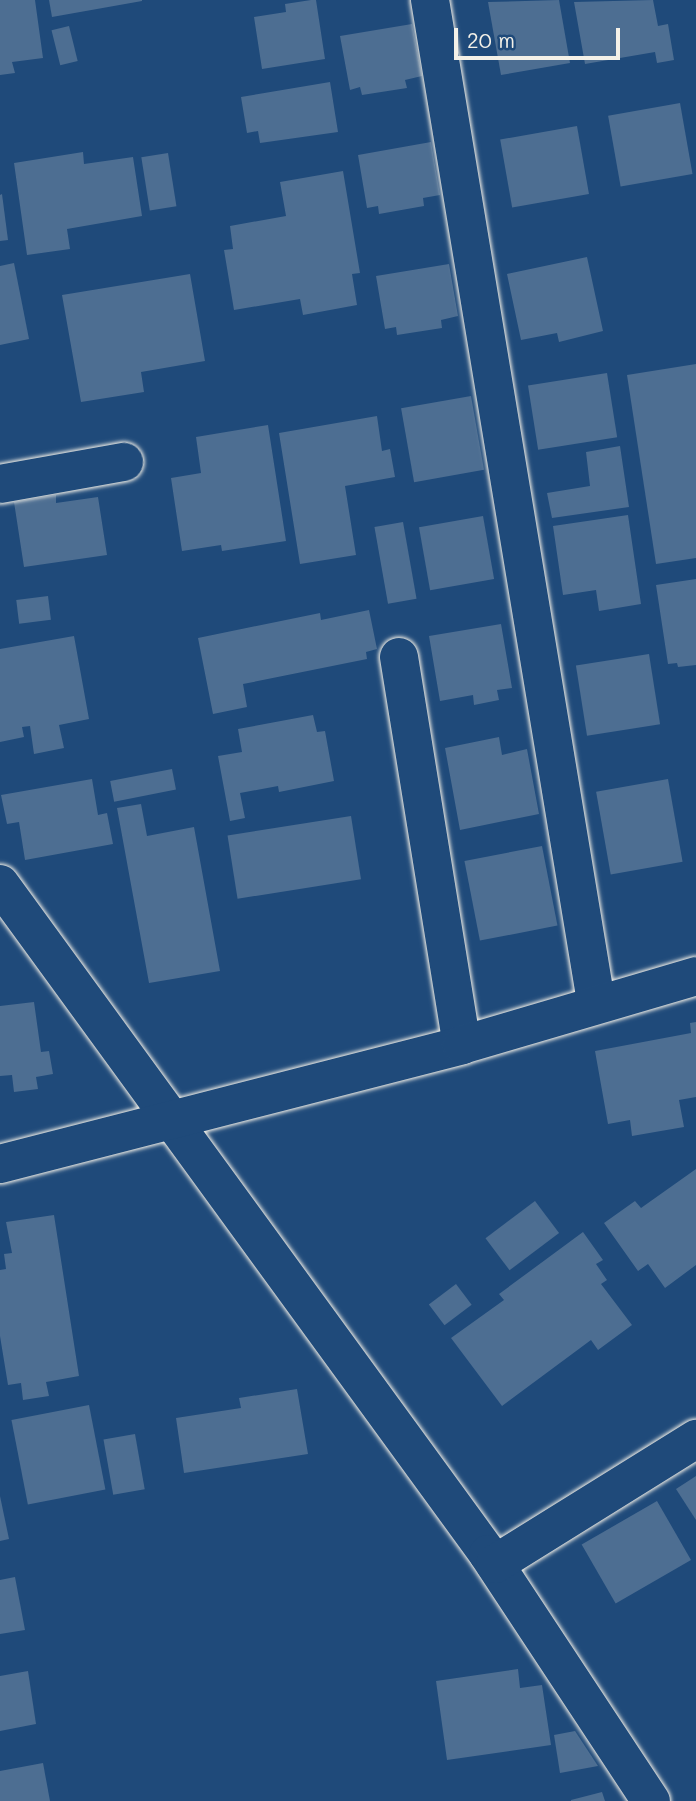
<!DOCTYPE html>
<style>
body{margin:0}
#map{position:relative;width:696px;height:1801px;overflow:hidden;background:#1f4a7a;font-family:Mali,sans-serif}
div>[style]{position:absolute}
.building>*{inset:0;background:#4d6e92;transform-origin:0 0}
.roads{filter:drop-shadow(0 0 2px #f4f1e8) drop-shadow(0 0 2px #f4f1e8)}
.street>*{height:38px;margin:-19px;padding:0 19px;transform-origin:19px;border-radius:19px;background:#1f4a7a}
span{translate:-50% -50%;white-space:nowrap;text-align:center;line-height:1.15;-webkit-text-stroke:5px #1f4a7a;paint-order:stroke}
.scale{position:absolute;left:454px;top:28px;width:166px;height:32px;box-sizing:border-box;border:4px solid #f4f1e8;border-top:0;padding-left:9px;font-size:21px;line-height:24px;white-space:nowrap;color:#f4f1e8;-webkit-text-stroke:5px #1f4a7a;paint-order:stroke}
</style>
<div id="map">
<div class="building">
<div style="clip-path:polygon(0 0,35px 0,43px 58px,12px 62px,15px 73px,0 75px)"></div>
<div style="clip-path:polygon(49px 0,142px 0,142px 1px,52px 17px)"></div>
<div style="clip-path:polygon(311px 0,316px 0,325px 59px,262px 69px,254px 17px,286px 12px,285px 4px)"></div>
<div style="clip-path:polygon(559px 0,570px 63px,501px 75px,488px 2px)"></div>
<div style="clip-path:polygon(653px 0,658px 26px,668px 24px,674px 60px,657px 63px,655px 52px,585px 64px,574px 2px)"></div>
<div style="clip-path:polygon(412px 24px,422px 76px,405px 80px,407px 88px,362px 95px,360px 87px,350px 90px,340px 36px)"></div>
<div style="left:69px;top:26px;width:36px;height:18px;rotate:76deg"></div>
<div style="clip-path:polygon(330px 82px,338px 132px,260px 143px,258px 131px,247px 133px,241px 97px)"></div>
<div style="left:680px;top:103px;width:72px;height:73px;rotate:80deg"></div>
<div style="left:577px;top:126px;width:69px;height:78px;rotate:80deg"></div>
<div style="clip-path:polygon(431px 142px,440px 195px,423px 198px,424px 206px,379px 214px,378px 206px,367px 208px,358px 155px)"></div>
<div style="clip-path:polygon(83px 152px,84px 164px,133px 157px,142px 216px,67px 229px,70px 249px,27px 255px,14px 163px)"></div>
<div style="left:168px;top:153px;width:54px;height:27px;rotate:81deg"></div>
<div style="clip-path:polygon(343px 171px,360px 273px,352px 274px,357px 305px,303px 315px,300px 299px,234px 310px,224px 250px,233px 249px,230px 226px,286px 216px,280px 182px)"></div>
<div style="clip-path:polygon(2px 194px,8px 240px,0 241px,0 195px)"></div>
<div style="clip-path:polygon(587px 257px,603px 331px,559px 342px,557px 333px,521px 340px,507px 274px)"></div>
<div style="clip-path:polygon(14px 263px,29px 339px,0 345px,0 266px)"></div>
<div style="clip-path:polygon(449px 264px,458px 316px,441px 320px,442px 328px,397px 335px,396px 327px,385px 329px,376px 276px)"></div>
<div style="clip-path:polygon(190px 274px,205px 361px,141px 372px,144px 392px,81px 402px,62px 295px)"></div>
<div style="clip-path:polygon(696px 364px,696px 558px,656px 564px,627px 375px)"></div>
<div style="left:607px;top:373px;width:65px;height:80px;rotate:81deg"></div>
<div style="left:471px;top:396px;width:75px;height:71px;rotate:80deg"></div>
<div style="clip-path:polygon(377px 416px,382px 451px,390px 449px,395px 477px,345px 486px,356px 555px,300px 564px,279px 433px)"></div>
<div style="clip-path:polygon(268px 425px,286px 541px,222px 551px,221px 545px,182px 551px,171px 478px,201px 473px,196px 437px)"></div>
<div style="clip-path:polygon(620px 446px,629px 507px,552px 518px,547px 493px,590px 486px,586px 452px)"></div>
<div style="clip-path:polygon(56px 495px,56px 503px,98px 497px,107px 555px,24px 567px,14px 502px)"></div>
<div style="clip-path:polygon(628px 515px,641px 604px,599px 611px,596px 590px,563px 595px,553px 526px)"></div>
<div style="left:483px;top:516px;width:64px;height:65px;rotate:80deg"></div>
<div style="left:403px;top:522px;width:78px;height:29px;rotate:80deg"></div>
<div style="clip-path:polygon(696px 579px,696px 665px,678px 667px,677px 663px,668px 664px,656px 585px)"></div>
<div style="left:48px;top:596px;width:24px;height:32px;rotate:83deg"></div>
<div style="clip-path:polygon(369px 610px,377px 649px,366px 652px,367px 659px,243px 684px,247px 707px,213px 714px,198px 638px,320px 613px,321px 620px)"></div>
<div style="clip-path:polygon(501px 624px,512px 688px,497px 690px,499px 700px,474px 705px,473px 695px,440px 701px,429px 636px)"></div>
<div style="clip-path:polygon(74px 636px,89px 719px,59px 725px,64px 748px,34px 754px,30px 726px,22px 727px,24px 737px,0 742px,0 649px)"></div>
<div style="left:649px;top:654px;width:71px;height:74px;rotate:81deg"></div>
<div style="clip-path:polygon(313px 715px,317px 732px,325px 731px,334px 781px,279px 792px,278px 786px,240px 793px,245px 818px,230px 821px,218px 756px,242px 752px,238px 729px)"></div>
<div style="clip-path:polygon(499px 737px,502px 755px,527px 749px,539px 814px,460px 830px,445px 748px)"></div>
<div style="left:172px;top:769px;width:21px;height:63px;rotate:79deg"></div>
<div style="clip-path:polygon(92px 779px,98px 815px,107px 813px,113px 844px,25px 860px,19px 822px,7px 824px,1px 795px)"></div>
<div style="left:668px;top:779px;width:84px;height:73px;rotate:80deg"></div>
<div style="clip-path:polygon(141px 804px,147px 836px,194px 827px,220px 971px,149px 983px,117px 808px)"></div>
<div style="left:351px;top:816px;width:64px;height:125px;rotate:81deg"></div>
<div style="left:542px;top:846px;width:81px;height:79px;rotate:79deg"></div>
<div style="clip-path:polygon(34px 1002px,41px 1052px,49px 1051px,53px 1074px,36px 1077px,38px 1089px,14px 1092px,12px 1075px,0 1076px,0 1006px)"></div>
<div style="clip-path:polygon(696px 1022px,696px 1097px,679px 1100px,684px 1127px,632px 1136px,630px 1120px,608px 1124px,595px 1051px,691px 1033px,690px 1023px)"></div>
<div style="clip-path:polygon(696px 1169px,696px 1265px,665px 1288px,648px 1264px,638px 1271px,604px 1223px,635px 1201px,641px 1208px)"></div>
<div style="left:535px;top:1201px;width:40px;height:62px;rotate:53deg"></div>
<div style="clip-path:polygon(54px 1215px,79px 1376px,46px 1382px,49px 1396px,23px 1400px,21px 1383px,8px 1385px,0 1336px,0 1270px,6px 1269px,4px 1254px,12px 1253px,6px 1222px)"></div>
<div style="clip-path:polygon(583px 1232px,603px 1260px,596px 1264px,607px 1280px,601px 1284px,632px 1325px,598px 1350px,591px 1340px,502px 1406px,451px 1338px,504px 1300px,499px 1294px)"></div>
<div style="left:456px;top:1284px;width:26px;height:34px;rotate:53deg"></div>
<div style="clip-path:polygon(297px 1389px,308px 1454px,184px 1473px,176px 1418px,241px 1408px,239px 1398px)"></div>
<div style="left:89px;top:1405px;width:86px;height:79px;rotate:79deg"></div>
<div style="left:135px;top:1434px;width:56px;height:32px;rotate:80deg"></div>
<div style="clip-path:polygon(696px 1476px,696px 1520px,676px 1489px)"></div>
<div style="clip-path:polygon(0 1496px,9px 1539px,0 1541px)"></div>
<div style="left:657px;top:1501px;width:68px;height:87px;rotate:60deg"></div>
<div style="clip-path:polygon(15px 1577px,25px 1630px,0 1634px,0 1580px)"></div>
<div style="clip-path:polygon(518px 1669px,520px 1688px,542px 1685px,551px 1745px,447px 1760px,436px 1681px)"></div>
<div style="clip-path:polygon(28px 1671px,36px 1724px,0 1731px,0 1676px)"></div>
<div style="clip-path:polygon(575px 1731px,598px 1766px,560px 1773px,554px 1735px)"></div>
<div style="clip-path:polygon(43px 1763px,50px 1801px,0 1801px,0 1771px)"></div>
<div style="clip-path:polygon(602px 1792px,605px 1801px,571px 1801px,571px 1800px)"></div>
</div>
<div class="roads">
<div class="street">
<div style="left:430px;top:0;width:1016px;rotate:80.59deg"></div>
<div style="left:0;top:484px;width:126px;rotate:-10.1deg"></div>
<div style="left:399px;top:657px;width:393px;rotate:80.8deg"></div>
<div style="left:0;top:884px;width:829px;rotate:53.93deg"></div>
<div style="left:488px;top:1554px;width:296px;rotate:56.6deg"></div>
<div style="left:0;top:1164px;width:477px;rotate:-14.4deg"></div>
<div style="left:462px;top:1045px;width:244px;rotate:-16.4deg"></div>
<div style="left:495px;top:1564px;width:237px;rotate:-31.9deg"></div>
</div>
</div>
<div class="scale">20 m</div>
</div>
